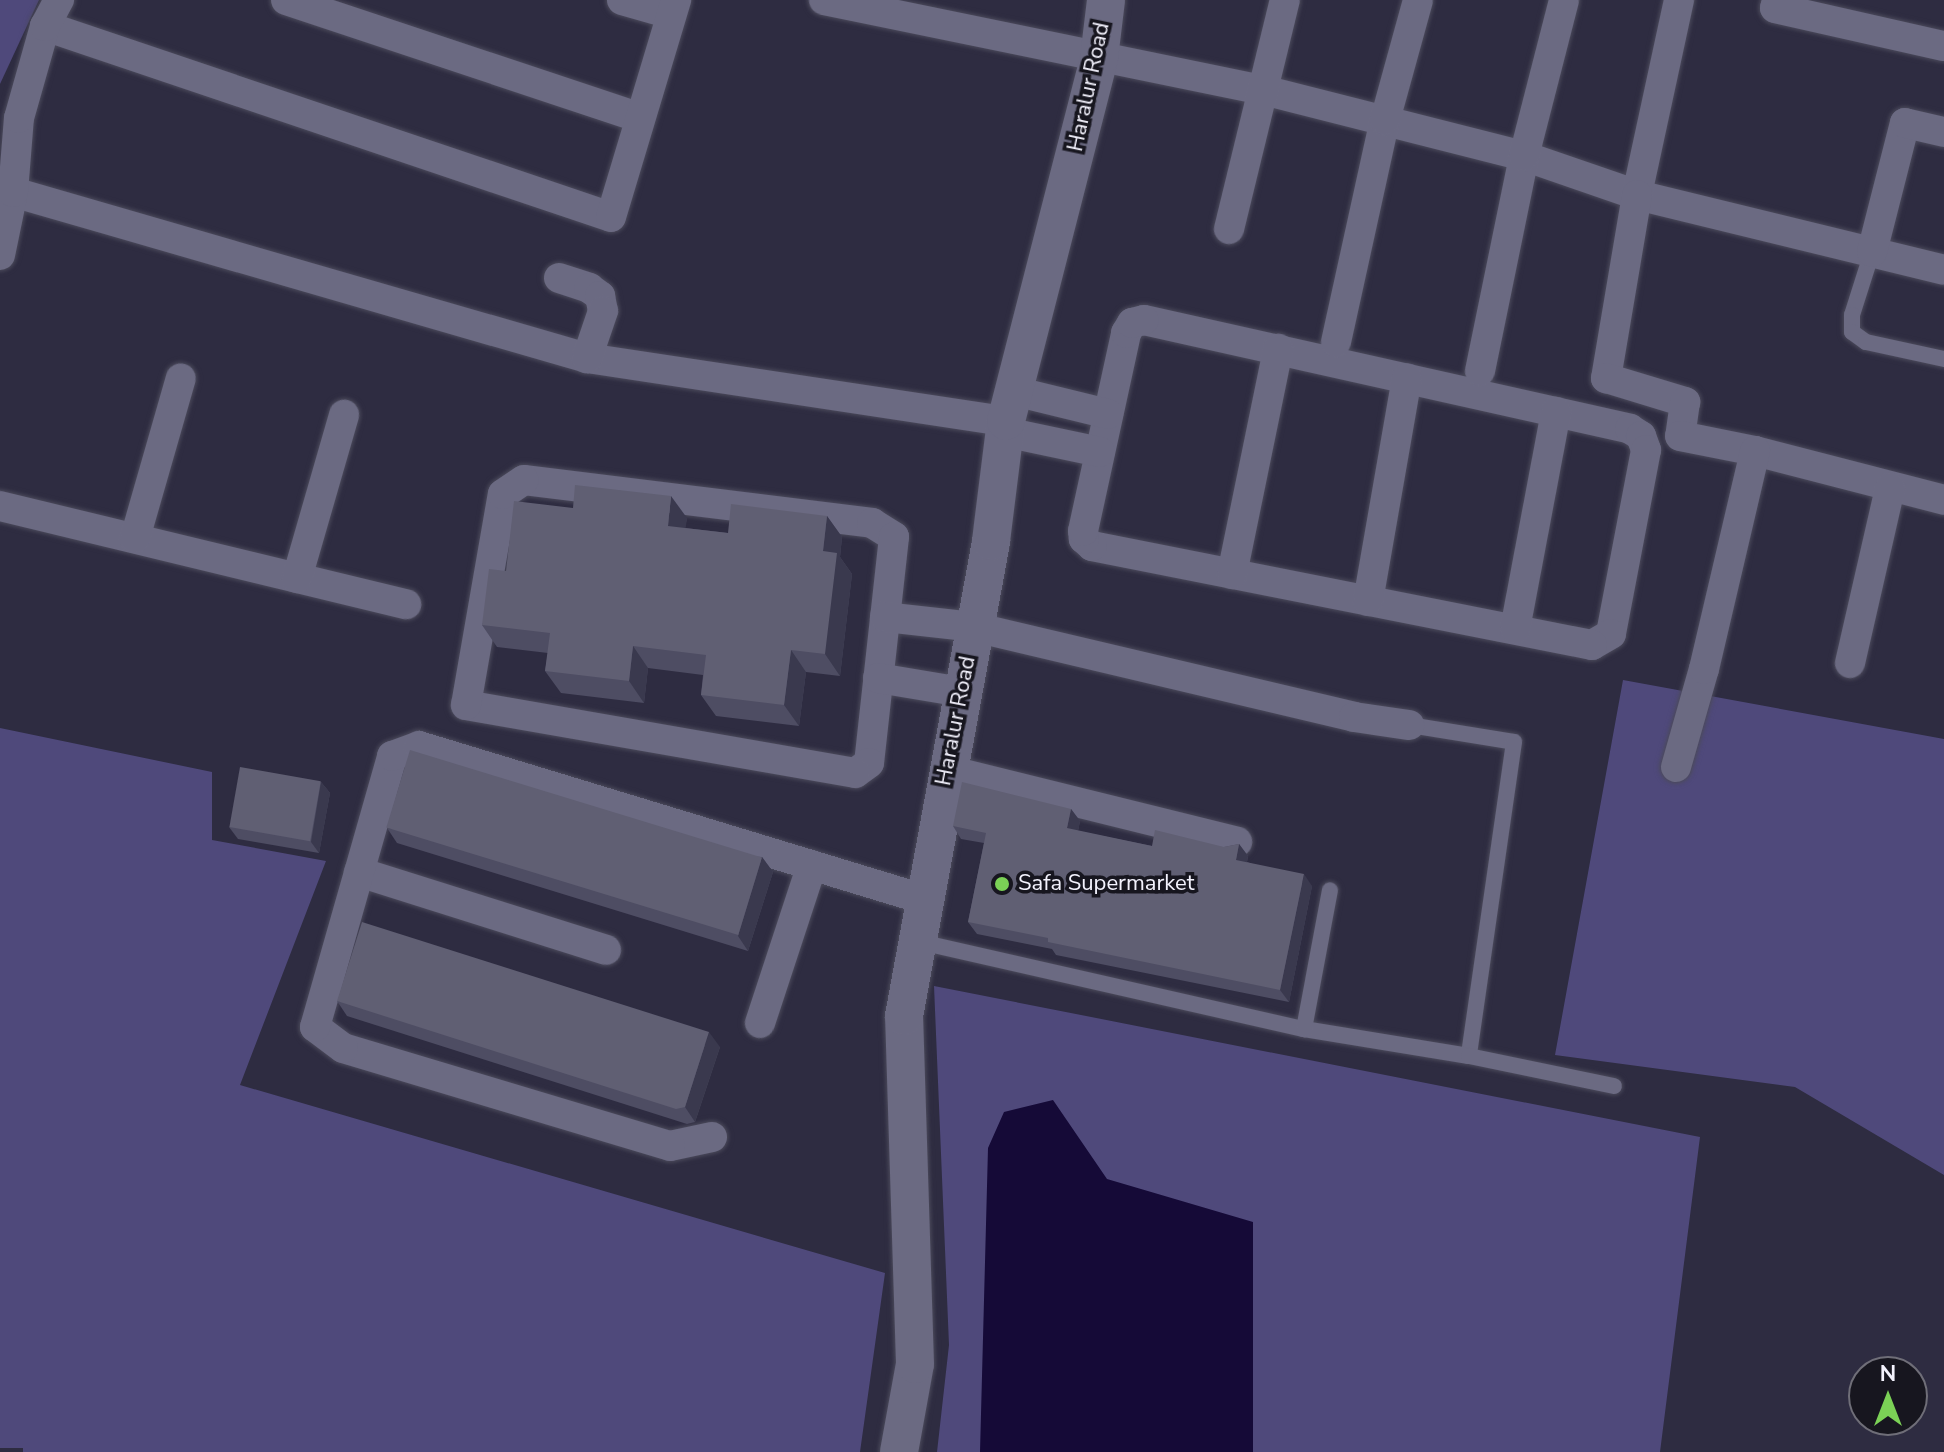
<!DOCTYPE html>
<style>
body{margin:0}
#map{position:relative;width:1944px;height:1452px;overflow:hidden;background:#2e2c41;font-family:"Nunito Sans",sans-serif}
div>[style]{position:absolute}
.green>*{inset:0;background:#4f497b}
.water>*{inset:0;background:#150a37}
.roads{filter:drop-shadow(0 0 2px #4b4a5b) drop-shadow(0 0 2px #4b4a5b)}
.service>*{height:16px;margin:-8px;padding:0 8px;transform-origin:8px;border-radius:8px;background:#6b6a82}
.minor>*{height:30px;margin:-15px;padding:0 15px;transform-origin:15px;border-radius:15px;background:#6b6a82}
.tertiary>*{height:38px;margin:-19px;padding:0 19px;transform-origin:19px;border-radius:19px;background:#6b6a82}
.wall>*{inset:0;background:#4e4d63}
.shaded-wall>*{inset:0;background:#3a394e}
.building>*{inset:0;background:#605f73;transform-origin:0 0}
.dots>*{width:22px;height:22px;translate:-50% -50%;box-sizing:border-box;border:4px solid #17161f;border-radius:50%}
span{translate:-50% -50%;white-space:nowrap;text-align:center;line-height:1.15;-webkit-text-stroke:7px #17161f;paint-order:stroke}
.street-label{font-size:22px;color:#f4f3fe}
.poi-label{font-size:22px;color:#f4f3fe}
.left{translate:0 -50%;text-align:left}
.north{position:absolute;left:1848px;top:1356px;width:80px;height:80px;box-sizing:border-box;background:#17161f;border:2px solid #6f6e78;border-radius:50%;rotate:0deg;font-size:22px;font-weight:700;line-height:32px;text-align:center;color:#f4f3fe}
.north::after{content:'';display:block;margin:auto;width:28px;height:36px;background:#7bd156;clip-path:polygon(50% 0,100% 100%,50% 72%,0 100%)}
</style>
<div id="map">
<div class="green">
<div style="clip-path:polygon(0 0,39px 0,0 84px)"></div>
<div style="clip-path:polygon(1623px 680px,1944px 739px,1944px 1175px,1795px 1087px,1555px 1055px)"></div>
<div style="clip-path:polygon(0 728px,212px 772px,212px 840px,326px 861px,240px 1085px,885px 1273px,860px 1452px,23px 1452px,23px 1448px,0 1448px)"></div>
<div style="clip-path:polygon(934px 986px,1700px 1137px,1660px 1452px,937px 1452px,949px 1345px)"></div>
</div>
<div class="water">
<div style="clip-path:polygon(1053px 1100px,1107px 1179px,1253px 1222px,1253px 1452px,980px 1452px,988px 1148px,1004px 1112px)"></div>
</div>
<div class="roads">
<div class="service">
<div style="left:1872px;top:252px;width:66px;rotate:107.6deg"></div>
<div style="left:1852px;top:315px;width:17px;rotate:90deg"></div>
<div style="left:1852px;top:332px;width:17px;rotate:36deg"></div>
<div style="left:1866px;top:342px;width:80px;rotate:12.3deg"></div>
<div style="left:1409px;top:725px;width:106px;rotate:9.2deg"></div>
<div style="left:1514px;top:742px;width:317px;rotate:98.2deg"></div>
<div style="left:916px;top:941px;width:398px;rotate:12.8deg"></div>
<div style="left:1304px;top:1029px;width:167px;rotate:9.3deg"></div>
<div style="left:1469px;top:1056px;width:148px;rotate:11.7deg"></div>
<div style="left:1304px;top:1029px;width:141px;rotate:-79.4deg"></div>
</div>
<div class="minor">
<div style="left:286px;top:0;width:373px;rotate:18.4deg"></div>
<div style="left:622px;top:0;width:51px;rotate:15.9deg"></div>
<div style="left:824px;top:0;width:448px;rotate:11.6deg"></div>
<div style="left:1263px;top:90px;width:269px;rotate:14.2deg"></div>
<div style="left:1524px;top:156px;width:120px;rotate:19deg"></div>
<div style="left:1637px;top:195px;width:316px;rotate:13.7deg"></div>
<div style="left:1679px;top:0;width:199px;rotate:102.2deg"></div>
<div style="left:1637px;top:195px;width:186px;rotate:99.6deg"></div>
<div style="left:1606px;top:378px;width:83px;rotate:16.9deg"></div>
<div style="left:1685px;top:402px;width:34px;rotate:98deg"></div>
<div style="left:1680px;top:436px;width:76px;rotate:11.3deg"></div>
<div style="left:1755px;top:451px;width:195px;rotate:14.5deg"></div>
<div style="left:1777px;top:0;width:8px;rotate:104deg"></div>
<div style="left:1775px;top:8px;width:173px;rotate:12.7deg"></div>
<div style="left:45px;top:26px;width:597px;rotate:18.65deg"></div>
<div style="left:611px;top:217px;width:227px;rotate:-73.3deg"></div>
<div style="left:13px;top:192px;width:598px;rotate:16.13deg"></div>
<div style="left:587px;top:358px;width:424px;rotate:8.6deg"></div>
<div style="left:1229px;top:229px;width:236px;rotate:-76.3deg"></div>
<div style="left:1872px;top:252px;width:133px;rotate:-75.7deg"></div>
<div style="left:1905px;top:123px;width:40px;rotate:13deg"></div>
<div style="left:0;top:255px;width:64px;rotate:-78.3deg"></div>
<div style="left:13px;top:192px;width:74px;rotate:-85.4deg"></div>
<div style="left:19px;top:118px;width:96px;rotate:-74.2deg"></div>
<div style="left:45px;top:26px;width:30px;rotate:-62deg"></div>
<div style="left:559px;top:278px;width:32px;rotate:18deg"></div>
<div style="left:589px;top:288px;width:14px;rotate:36deg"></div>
<div style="left:600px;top:296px;width:15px;rotate:79deg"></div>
<div style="left:603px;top:311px;width:50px;rotate:108.8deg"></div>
<div style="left:1144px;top:320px;width:498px;rotate:12.6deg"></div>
<div style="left:1630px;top:429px;width:13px;rotate:32deg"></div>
<div style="left:1641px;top:436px;width:15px;rotate:70deg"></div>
<div style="left:1646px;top:450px;width:187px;rotate:100.8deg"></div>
<div style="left:1611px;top:634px;width:22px;rotate:150deg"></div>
<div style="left:1592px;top:645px;width:510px;rotate:-168.8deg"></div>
<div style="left:1092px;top:546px;width:11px;rotate:-139deg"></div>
<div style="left:1084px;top:539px;width:8px;rotate:-97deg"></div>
<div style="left:1083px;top:531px;width:203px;rotate:-77.7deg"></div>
<div style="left:1126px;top:333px;width:12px;rotate:-59deg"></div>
<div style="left:1132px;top:323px;width:12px;rotate:-14deg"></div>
<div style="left:1336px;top:342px;width:227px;rotate:-77.6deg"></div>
<div style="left:1385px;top:120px;width:124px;rotate:-74.6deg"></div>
<div style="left:1480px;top:371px;width:219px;rotate:-78.4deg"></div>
<div style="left:1524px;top:156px;width:161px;rotate:-75.6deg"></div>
<div style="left:1014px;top:391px;width:97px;rotate:13.7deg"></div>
<div style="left:1005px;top:432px;width:97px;rotate:11.9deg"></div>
<div style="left:524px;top:480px;width:351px;rotate:7deg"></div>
<div style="left:872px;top:523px;width:26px;rotate:32deg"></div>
<div style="left:894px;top:537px;width:227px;rotate:96.3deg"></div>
<div style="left:869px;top:763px;width:17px;rotate:144deg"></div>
<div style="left:855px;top:773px;width:395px;rotate:-170.1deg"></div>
<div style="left:466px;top:705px;width:214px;rotate:-80.1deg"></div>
<div style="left:503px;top:494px;width:25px;rotate:-34deg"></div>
<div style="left:0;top:506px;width:418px;rotate:13.6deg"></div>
<div style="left:135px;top:538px;width:166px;rotate:-74deg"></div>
<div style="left:1232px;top:574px;width:230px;rotate:-78.4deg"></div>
<div style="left:297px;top:578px;width:170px;rotate:-73.9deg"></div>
<div style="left:1368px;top:601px;width:226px;rotate:-80.1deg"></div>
<div style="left:885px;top:617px;width:90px;rotate:6.4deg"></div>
<div style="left:974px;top:627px;width:391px;rotate:13.3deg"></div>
<div style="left:1354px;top:717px;width:56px;rotate:8.3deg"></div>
<div style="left:1515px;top:629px;width:221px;rotate:-79.3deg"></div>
<div style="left:1850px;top:663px;width:180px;rotate:-77.1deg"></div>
<div style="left:878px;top:678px;width:85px;rotate:9.5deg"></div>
<div style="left:1676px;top:767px;width:102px;rotate:-74.1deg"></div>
<div style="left:1704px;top:669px;width:224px;rotate:-76.8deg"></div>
<div style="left:947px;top:770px;width:299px;rotate:13.9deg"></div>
<div style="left:359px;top:872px;width:259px;rotate:17.5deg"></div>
<div style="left:760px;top:1023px;width:166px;rotate:-71.8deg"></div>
<div style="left:712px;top:1137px;width:43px;rotate:167.9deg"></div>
<div style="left:670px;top:1146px;width:341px;rotate:-163.3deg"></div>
<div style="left:343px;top:1048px;width:35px;rotate:-143deg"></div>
<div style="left:315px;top:1027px;width:282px;rotate:-74.1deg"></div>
<div style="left:392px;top:756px;width:29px;rotate:-20deg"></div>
<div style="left:419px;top:746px;width:527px;rotate:16.89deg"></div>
</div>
<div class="tertiary">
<div style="left:899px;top:1452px;width:89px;rotate:-79.7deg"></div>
<div style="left:915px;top:1364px;width:348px;rotate:-91.8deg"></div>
<div style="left:904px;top:1016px;width:483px;rotate:-79.6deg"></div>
<div style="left:991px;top:541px;width:121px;rotate:-82.9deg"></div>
<div style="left:1006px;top:421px;width:375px;rotate:-75.6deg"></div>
<div style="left:1099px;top:58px;width:58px;rotate:-83.1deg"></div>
</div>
</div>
<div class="wall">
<div style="clip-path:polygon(573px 508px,687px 518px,685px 528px,728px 533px,827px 516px,842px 537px,840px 557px,852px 574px,840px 676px,806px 672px,799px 726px,716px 716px,701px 695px,703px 675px,648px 668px,644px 703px,561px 693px,545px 671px,548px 653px,497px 647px,482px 625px,506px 571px)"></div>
<div style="clip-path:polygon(321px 782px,330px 793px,319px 853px,238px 839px,229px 827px)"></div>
<div style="clip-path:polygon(1071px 809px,1080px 821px,1078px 831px,1152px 846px,1224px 847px,1239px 844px,1248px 856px,1247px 862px,1312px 886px,1289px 1002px,1056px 955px,1052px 949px,977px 934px,968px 922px,984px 843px,961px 839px,953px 826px)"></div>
<div style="clip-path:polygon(387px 828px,762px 857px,773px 872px,748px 951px,397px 843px)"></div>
<div style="clip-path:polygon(337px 1001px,720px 1047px,695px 1122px,687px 1124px,347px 1016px)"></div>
</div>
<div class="shaded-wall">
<div style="clip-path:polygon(671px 496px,687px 518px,683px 548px,668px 526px)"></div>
<div style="clip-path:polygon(827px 516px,842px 537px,840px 557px,852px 574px,840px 676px,825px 654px,823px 551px)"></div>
<div style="clip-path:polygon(633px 646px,648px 668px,644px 703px,629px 681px)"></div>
<div style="clip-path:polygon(791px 650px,806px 672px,799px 726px,784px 705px)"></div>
<div style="clip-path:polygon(321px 782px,330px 793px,319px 853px,311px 842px)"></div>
<div style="clip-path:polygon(1071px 809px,1080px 821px,1076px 841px,1067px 828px)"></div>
<div style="clip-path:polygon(1239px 844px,1248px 856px,1245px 872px,1236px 860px)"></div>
<div style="clip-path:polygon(762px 857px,773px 872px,748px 951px,738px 936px)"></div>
<div style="clip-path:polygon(1304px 874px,1312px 886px,1289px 1002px,1280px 990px)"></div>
<div style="clip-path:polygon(709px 1032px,720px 1047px,695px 1122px,685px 1107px)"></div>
</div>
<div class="building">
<div style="clip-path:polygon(575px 485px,671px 496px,668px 526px,728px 533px,731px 504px,827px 516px,823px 551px,837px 553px,825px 654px,791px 650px,784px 705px,701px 695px,706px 655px,633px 646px,629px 681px,545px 671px,550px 633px,482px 625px,489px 569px,506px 571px,514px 501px,573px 508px)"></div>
<div style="left:410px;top:750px;width:368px;height:81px;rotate:17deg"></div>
<div style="left:240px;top:767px;width:82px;height:61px;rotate:10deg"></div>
<div style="clip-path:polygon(962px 782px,1071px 809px,1067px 828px,1152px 846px,1155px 830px,1224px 847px,1239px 844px,1236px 860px,1304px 874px,1280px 990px,1048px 942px,1048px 938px,968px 922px,986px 833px,953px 826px)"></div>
<div style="clip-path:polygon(362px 922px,709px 1032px,685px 1107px,676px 1109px,337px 1001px)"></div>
</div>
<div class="dots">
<div style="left:1002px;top:884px;background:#7bd156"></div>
</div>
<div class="street-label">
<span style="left:1089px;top:87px;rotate:-78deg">Haralur Road</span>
<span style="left:956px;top:721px;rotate:-79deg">Haralur Road</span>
</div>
<div class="poi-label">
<span class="left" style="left:1018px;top:884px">Safa Supermarket</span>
</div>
<div class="north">N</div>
</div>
